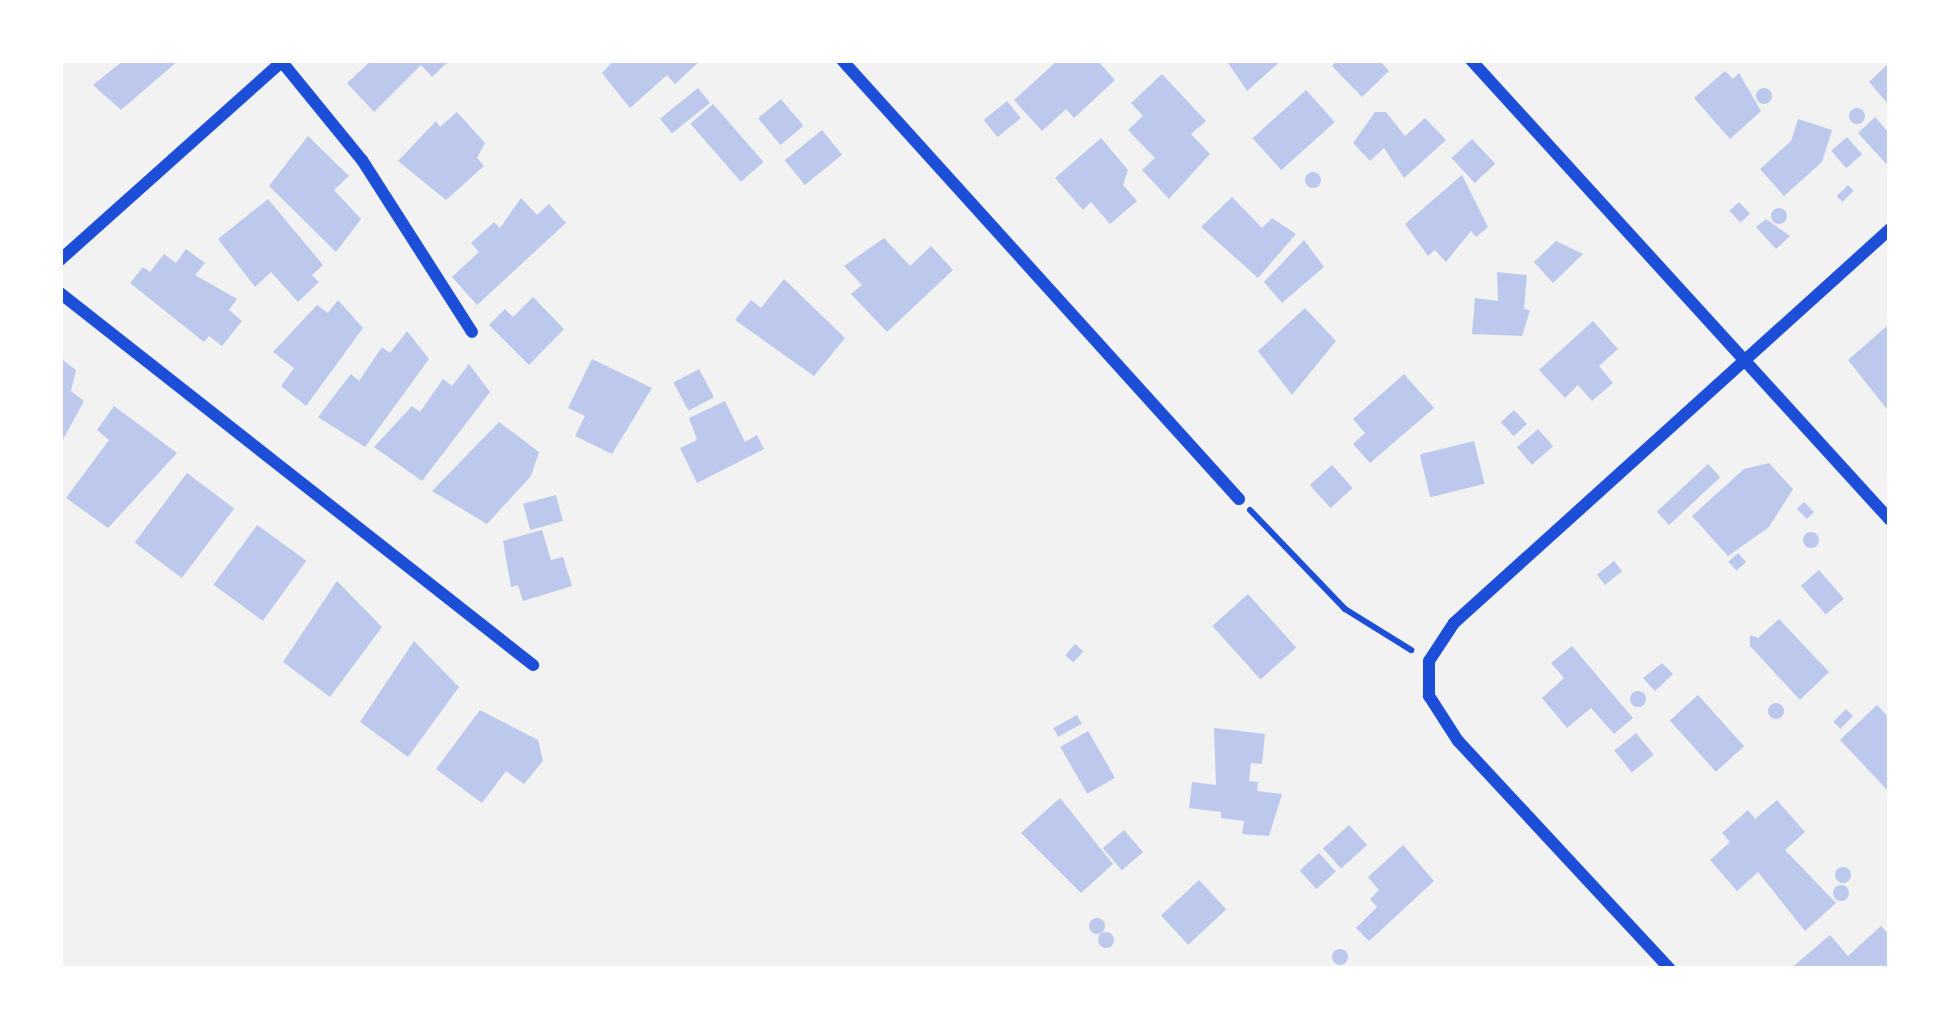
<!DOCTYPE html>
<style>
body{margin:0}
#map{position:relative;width:1950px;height:1029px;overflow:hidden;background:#f2f2f2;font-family:"Roboto Condensed",sans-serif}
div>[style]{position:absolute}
.building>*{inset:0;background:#bdc9ec;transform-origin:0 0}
.round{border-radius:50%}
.path>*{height:6px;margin:-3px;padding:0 3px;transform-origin:3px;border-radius:3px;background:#1d4ed8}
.minor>*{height:12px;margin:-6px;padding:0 6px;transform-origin:6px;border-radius:6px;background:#1d4ed8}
span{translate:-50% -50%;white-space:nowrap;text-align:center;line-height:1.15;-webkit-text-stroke:9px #fff;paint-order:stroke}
.frame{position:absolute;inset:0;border:63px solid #fff;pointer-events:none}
</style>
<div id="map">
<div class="building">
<div style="clip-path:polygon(124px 60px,179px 60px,121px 110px,93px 85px)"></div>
<div style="clip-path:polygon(372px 60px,450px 60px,432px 77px,421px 65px,374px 112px,347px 83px)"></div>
<div style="clip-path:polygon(614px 60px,701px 60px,675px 84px,667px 75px,630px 108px,602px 73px)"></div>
<div style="clip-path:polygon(1058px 60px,1097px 60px,1115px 80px,1074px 118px,1066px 109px,1042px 131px,1014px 100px)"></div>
<div style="clip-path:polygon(1226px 60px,1282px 60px,1247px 91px)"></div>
<div style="clip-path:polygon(1338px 60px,1379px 60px,1389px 71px,1362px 97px,1332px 66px)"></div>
<div style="clip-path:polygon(1890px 62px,1890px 106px,1869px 82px)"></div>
<div style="clip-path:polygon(1725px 71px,1733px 79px,1739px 73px,1761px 111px,1730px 139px,1694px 98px)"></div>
<div style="clip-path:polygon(1162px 74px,1206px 121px,1191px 134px,1210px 154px,1169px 199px,1142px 170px,1155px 158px,1128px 130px,1143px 116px,1131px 103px)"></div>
<div class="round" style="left:1756px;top:88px;width:16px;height:16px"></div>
<div style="left:698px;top:88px;width:19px;height:49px;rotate:51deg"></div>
<div style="left:1306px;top:90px;width:43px;height:72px;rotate:48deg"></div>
<div style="left:781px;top:99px;width:35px;height:30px;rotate:50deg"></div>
<div style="left:1007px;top:101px;width:22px;height:30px;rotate:51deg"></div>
<div style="left:713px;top:104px;width:77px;height:30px;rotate:49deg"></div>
<div class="round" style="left:1849px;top:108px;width:16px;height:16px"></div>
<div style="clip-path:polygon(457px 112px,485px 143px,477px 158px,484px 166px,446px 200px,398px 161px,436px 121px,440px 127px)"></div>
<div style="clip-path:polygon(1375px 112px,1386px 112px,1405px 136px,1425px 118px,1446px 140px,1404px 178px,1384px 148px,1370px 161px,1353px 143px)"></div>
<div style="clip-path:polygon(1875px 117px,1890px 134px,1890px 168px,1858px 133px)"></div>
<div style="clip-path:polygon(1798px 119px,1832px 130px,1822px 162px,1784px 196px,1760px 169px,1791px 141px)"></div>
<div style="left:822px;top:130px;width:32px;height:48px;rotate:51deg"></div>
<div style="clip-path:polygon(308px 136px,349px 176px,334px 190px,361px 219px,336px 252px,269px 186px)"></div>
<div style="left:1847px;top:137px;width:23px;height:21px;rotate:49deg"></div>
<div style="clip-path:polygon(1101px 138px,1128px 170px,1123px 185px,1137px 201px,1110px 224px,1091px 202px,1083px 210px,1055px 178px)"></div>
<div style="left:1472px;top:139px;width:34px;height:28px;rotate:47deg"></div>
<div class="round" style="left:1305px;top:172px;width:16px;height:16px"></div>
<div style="clip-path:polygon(1462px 175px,1488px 227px,1476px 237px,1471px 231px,1446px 262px,1435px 250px,1428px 256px,1405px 224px)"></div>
<div style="left:1848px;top:185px;width:8px;height:16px;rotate:45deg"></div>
<div style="clip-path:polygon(1232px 197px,1262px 228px,1272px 218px,1296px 234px,1258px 278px,1201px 227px)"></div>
<div style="clip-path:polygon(521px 198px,537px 215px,549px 204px,566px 223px,477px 305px,452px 277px,479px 252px,471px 243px,494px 222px,500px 228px)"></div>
<div style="clip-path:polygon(268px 199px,323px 265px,312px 275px,319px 282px,298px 302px,271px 272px,255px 287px,218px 239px)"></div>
<div style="left:1739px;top:202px;width:16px;height:13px;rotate:47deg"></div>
<div class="round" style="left:1771px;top:208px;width:16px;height:16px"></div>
<div style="clip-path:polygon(1766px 219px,1790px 236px,1776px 249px,1756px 227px)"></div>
<div style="clip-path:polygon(884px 238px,910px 266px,931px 246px,953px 270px,887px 332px,851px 294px,862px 285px,844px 266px)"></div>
<div style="clip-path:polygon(1304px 240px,1324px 267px,1282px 303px,1264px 282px)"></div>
<div style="clip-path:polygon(1556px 241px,1583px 254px,1553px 283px,1534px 262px)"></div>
<div style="clip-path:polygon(186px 249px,205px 263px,195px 275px,237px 299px,229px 310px,242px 321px,222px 346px,209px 336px,204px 342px,130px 283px,143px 267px,150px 272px,164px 254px,176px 263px)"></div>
<div style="clip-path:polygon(1497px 272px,1527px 275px,1524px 309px,1530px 310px,1522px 336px,1472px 334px,1475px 298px,1498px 301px)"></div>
<div style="clip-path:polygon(784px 279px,845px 338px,814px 376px,735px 320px,751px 300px,761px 308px)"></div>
<div style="clip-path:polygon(533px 297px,564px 329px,529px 365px,489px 325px,505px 309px,513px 317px)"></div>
<div style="clip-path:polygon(338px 300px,363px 328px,306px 406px,281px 386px,294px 368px,273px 352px,317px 305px,328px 313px)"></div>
<div style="clip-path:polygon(1305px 308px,1336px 341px,1292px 395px,1258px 351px)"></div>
<div style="clip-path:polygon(1593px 321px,1618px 349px,1599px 366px,1613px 383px,1592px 401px,1578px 385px,1565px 398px,1539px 370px)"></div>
<div style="clip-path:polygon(1887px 326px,1890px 329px,1890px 413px,1848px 360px)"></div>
<div style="clip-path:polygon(407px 331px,429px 359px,365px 447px,318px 417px,351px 374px,359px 381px,382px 347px,390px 353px)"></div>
<div style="clip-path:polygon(60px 358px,76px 370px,71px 391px,84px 401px,60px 445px)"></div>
<div style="clip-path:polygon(592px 359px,652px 388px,612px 454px,575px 436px,585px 416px,568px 408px)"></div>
<div style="clip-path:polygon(469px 364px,490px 392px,422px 481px,374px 447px,412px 406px,420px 412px,443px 379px,452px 386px)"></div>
<div style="left:699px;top:369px;width:32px;height:29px;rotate:62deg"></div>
<div style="clip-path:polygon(1404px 374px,1434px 408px,1370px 463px,1353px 444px,1365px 433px,1353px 419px)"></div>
<div style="clip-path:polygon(725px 401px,745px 442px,757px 435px,764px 449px,697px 483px,680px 448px,697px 440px,689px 418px)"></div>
<div style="clip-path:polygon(114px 406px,177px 453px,108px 528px,66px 498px,109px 440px,97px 430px)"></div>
<div style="left:1514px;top:410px;width:19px;height:18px;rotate:47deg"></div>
<div style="clip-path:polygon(499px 422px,539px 452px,531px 476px,487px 524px,432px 491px)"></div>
<div style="left:1538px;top:429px;width:23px;height:28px;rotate:49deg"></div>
<div style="left:1474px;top:441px;width:44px;height:56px;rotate:76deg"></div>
<div style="clip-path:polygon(1769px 463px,1793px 489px,1769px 527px,1728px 556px,1692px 516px,1744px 469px)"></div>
<div style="left:1708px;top:464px;width:18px;height:70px;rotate:47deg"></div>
<div style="left:1332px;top:465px;width:31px;height:30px;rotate:48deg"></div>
<div style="left:187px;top:473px;width:59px;height:87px;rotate:37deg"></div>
<div style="left:556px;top:495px;width:27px;height:34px;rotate:75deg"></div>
<div style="left:1804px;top:502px;width:14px;height:10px;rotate:45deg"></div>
<div style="left:257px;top:525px;width:61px;height:74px;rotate:36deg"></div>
<div style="clip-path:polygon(542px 530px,551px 560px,563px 557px,572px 586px,523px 601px,518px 585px,511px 587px,503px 541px)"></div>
<div class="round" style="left:1803px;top:532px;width:16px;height:16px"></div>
<div style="left:1738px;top:553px;width:12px;height:13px;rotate:48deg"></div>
<div style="left:1614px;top:561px;width:13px;height:22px;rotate:51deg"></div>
<div style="left:1819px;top:570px;width:38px;height:24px;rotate:49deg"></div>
<div style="clip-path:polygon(337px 581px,382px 627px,330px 697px,283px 662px)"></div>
<div style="left:1248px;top:594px;width:72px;height:48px;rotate:48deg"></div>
<div style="clip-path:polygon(1779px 619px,1829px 672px,1800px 700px,1750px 646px,1750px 635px,1758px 638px)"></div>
<div style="clip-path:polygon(414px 641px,459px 687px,408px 757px,360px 722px)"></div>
<div style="left:1075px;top:644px;width:11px;height:15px;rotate:41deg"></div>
<div style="clip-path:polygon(1572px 646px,1633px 718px,1614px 734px,1591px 708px,1567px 728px,1542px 698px,1564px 678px,1551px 663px)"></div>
<div style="clip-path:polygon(1662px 663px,1673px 674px,1655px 691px,1643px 678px)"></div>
<div class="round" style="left:1630px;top:691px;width:16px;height:16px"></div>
<div style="left:1698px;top:695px;width:69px;height:38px;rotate:48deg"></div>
<div class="round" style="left:1768px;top:703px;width:16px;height:16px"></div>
<div style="clip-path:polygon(1877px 705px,1890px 719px,1890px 793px,1840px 740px)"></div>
<div style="left:1846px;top:709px;width:10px;height:18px;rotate:45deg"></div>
<div style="clip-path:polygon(480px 710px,538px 740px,543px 761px,524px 784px,506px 771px,482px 803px,436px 769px)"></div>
<div style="left:1077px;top:715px;width:10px;height:27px;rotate:61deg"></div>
<div style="clip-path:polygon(1214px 728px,1265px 734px,1262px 764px,1251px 763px,1249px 781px,1258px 782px,1257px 791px,1282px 794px,1269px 836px,1242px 834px,1244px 821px,1221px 818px,1221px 812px,1189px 808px,1192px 782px,1216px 785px)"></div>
<div style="left:1088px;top:731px;width:54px;height:32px;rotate:60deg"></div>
<div style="left:1636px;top:733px;width:28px;height:28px;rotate:51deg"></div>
<div style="clip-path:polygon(1060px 798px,1113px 864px,1081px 893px,1021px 833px)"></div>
<div style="clip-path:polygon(1777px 800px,1805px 832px,1785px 850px,1836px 903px,1805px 931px,1758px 872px,1737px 891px,1710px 860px,1730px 842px,1722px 833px,1748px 810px,1755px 819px)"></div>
<div style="left:1349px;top:825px;width:27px;height:35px;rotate:48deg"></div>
<div style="left:1124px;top:830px;width:29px;height:28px;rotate:49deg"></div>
<div style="clip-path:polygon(1403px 845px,1434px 881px,1369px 941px,1356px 928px,1377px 907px,1370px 899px,1379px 890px,1368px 877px)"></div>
<div style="left:1319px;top:853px;width:25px;height:26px;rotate:48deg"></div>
<div class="round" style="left:1835px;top:867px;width:16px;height:16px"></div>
<div style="left:1199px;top:880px;width:40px;height:52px;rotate:47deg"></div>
<div class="round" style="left:1833px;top:885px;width:16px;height:16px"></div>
<div class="round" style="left:1089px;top:918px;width:16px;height:16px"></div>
<div style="clip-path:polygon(1881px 926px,1890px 936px,1890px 969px,1790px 969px,1830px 935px,1848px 956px)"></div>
<div class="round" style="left:1098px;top:932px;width:16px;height:16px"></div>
<div class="round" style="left:1332px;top:949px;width:16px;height:16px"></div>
</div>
<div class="path">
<div style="left:1250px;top:510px;width:137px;rotate:46.2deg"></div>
<div style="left:1345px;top:609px;width:78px;rotate:31.8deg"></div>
</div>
<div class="minor">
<div style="left:842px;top:60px;width:592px;rotate:47.88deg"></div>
<div style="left:1471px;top:60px;width:622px;rotate:47.67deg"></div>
<div style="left:282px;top:62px;width:127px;rotate:50.8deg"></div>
<div style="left:362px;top:160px;width:204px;rotate:57.4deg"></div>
<div style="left:60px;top:260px;width:300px;rotate:-41.8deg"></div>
<div style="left:60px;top:293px;width:602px;rotate:38.18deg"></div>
<div style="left:1670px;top:969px;width:311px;rotate:-132.9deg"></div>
<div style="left:1458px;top:741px;width:54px;rotate:-122.8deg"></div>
<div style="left:1429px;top:696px;width:35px;rotate:-90deg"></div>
<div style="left:1429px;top:661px;width:45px;rotate:-56.7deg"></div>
<div style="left:1454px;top:623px;width:588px;rotate:-42.1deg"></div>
</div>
<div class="frame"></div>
</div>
